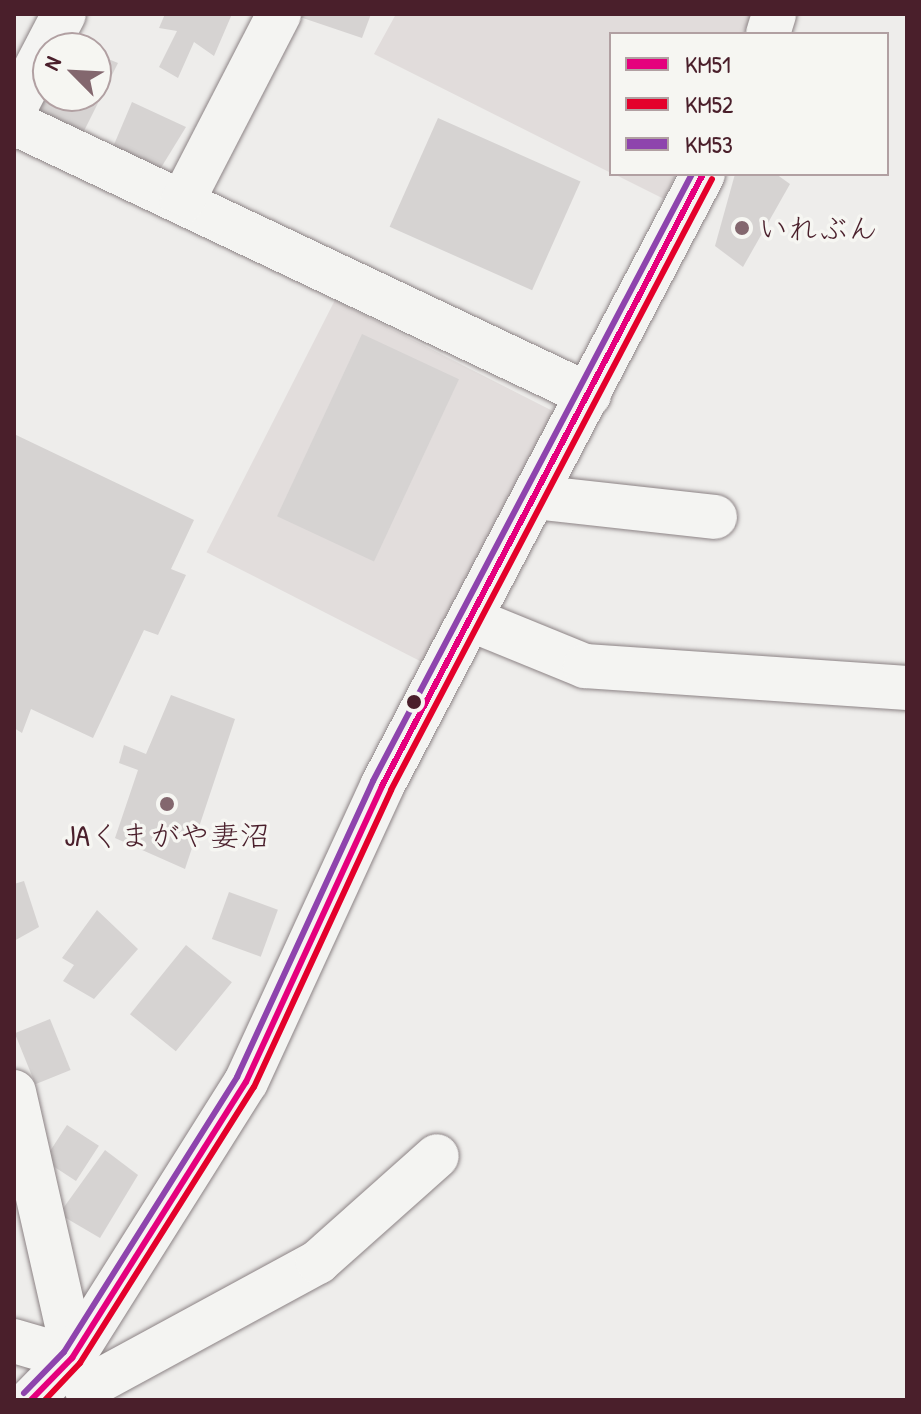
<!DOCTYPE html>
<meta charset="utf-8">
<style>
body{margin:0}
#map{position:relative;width:921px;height:1414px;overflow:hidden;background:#eeedeb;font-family:"Patrick Hand","Klee One",sans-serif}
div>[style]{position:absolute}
.built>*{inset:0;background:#e2dddc;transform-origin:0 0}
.green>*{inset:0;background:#e1dcdb}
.building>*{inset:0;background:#d6d3d2;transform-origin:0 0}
.roads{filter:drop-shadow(0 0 2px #8c8385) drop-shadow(0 0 2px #8c8385)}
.minor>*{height:44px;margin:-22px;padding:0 22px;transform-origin:22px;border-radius:22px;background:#f4f4f2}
.bus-1>*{height:6px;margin:-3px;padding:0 3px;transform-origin:3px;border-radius:3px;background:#e5007d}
.bus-2>*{height:6px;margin:-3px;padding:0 3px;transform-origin:3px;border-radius:3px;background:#e4002b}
.bus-3>*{height:6px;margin:-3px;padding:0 3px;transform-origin:3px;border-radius:3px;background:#8e44ad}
.dots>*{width:22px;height:22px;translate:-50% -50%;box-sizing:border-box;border:4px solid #f6f6f2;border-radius:50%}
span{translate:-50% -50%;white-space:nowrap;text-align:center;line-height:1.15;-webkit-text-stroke:7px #f6f6f2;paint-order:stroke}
.poi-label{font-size:30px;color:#4a1f2b}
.left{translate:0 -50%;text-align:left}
.frame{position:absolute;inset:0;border:16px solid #4a1f2b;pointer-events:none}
.legend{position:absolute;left:609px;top:32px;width:280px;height:144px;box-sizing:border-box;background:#f6f6f2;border:2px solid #b1a0a2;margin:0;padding:10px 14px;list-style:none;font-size:24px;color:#4a1f2b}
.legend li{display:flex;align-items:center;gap:16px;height:40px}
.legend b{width:40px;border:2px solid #b1a0a2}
.north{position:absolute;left:32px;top:32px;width:80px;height:80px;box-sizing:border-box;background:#f6f6f2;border:2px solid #b1a0a2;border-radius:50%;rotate:294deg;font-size:22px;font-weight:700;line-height:32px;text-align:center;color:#4a1f2b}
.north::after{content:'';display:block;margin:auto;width:28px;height:36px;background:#83676e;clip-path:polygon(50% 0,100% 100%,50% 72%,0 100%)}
</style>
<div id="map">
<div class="built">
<div style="left:335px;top:300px;width:250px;height:283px;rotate:27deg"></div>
</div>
<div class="green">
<div style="clip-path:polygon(396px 14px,750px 14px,745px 34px,611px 34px,611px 173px,374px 54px)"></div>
<div style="clip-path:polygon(614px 174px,676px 174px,664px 199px)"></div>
</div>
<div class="building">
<div style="clip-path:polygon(165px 14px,232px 14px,214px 56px,194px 42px,178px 78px,159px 67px,177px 31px,159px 28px)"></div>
<div style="clip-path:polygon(291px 14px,371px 14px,362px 38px)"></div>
<div style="clip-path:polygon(96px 54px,118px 63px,82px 135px,33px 119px,47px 96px,96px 96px)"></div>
<div style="clip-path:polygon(132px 102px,186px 127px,159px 171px,113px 147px)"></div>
<div style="left:438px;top:118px;width:156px;height:119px;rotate:24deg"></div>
<div style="clip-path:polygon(735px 174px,776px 174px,790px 184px,743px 267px,715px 246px)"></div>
<div style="left:362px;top:334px;width:107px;height:201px;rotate:25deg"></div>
<div style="clip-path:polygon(14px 434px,194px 520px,171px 569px,186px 575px,158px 635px,144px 630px,93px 738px,31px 709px,22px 733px,14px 728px)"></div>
<div style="clip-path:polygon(171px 695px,235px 719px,185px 869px,115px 838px,138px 770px,119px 763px,124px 745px,146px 754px)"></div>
<div style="clip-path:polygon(24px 881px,39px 927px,14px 941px,14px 884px)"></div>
<div style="left:229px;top:892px;width:52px;height:50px;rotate:20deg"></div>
<div style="clip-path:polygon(97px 910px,138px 949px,94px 999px,63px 981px,74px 965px,62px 958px)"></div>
<div style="left:186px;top:945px;width:59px;height:89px;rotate:39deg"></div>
<div style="left:50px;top:1019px;width:55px;height:38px;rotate:68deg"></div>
<div style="left:67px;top:1125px;width:38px;height:42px;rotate:33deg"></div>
<div style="clip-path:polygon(105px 1150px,138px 1175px,100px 1238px,59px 1214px)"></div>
</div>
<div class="roads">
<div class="minor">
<div style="left:768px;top:34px;width:21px;rotate:-73deg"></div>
<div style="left:14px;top:110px;width:108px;rotate:-62.5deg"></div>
<div style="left:14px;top:123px;width:636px;rotate:25.32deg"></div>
<div style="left:182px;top:202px;width:212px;rotate:-62.7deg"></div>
<div style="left:535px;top:497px;width:181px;rotate:6.3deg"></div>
<div style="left:472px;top:620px;width:122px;rotate:22.2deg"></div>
<div style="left:585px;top:666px;width:323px;rotate:3.9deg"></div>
<div style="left:14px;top:1092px;width:284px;rotate:77.2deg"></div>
<div style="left:14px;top:1341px;width:60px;rotate:16.3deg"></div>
<div style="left:86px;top:1388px;width:264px;rotate:-28.5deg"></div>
<div style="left:318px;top:1262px;width:159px;rotate:-41.7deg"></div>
<div style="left:31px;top:1400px;width:59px;rotate:-45.7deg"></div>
<div style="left:72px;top:1358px;width:326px;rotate:-57.8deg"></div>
<div style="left:246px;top:1082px;width:326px;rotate:-65.3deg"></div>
<div style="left:382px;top:786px;width:691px;rotate:-62.32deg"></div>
</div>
</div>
<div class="bus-1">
<div style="left:31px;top:1400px;width:59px;rotate:-45.7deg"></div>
<div style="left:72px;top:1358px;width:326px;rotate:-57.8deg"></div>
<div style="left:246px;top:1082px;width:326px;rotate:-65.3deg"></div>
<div style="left:382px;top:786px;width:691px;rotate:-62.32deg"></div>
</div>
<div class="bus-2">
<div style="left:45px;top:1400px;width:51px;rotate:-46.6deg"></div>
<div style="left:80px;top:1363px;width:326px;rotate:-57.8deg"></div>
<div style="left:254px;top:1087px;width:327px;rotate:-65.2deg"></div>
<div style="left:391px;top:790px;width:690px;rotate:-62.28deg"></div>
</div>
<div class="bus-3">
<div style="left:24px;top:1393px;width:57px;rotate:-45.7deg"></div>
<div style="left:64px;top:1352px;width:325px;rotate:-57.8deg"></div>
<div style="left:237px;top:1077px;width:326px;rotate:-65.3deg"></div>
<div style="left:373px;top:781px;width:686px;rotate:-62.28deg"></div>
</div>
<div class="dots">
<div style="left:742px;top:228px;background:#83676e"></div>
<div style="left:414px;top:702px;background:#4a1f2b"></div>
<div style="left:167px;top:804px;background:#83676e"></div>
</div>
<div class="poi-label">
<span class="left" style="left:758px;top:228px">いれぶん</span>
<span style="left:167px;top:835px">JAくまがや妻沼</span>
</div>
<div class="frame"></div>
<ul class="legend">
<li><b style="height:10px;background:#e5007d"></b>KM51</li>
<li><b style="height:10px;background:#e4002b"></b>KM52</li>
<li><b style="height:10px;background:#8e44ad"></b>KM53</li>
</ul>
<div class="north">N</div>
</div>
